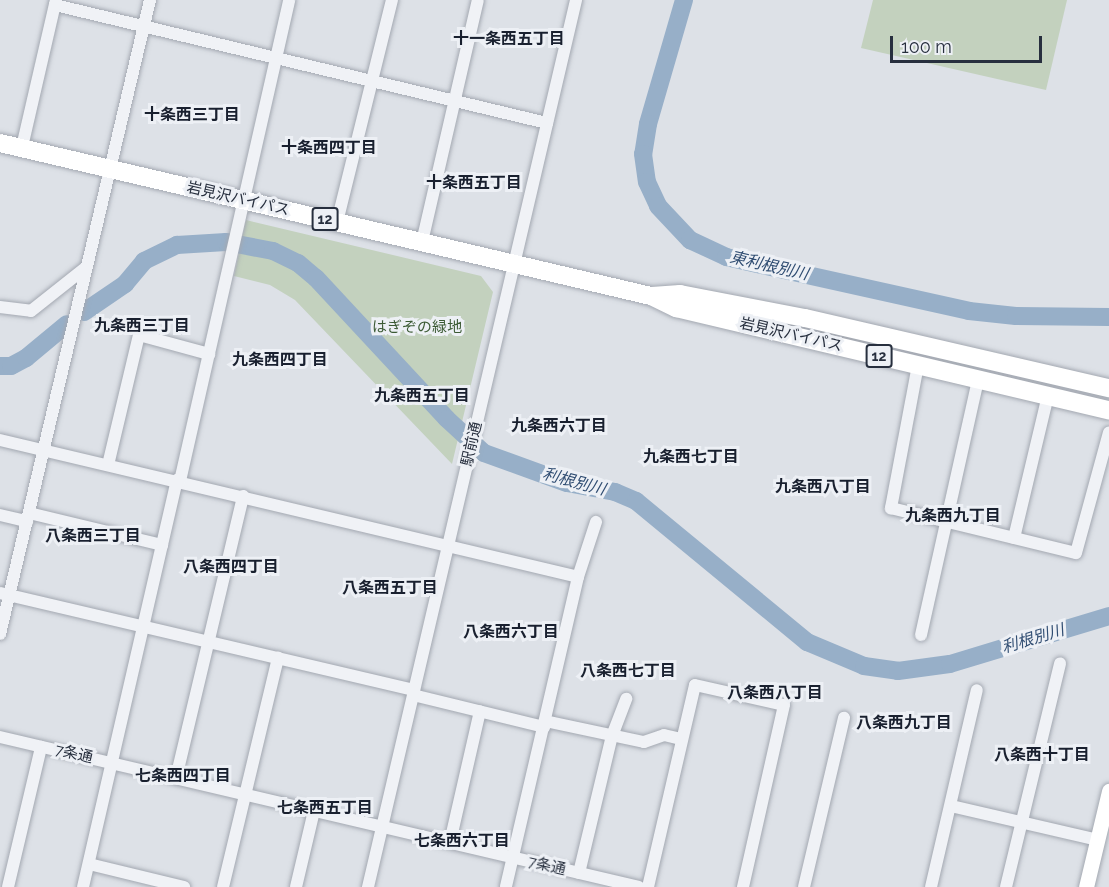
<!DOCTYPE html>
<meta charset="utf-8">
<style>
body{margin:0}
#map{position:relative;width:1109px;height:887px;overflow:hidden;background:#dde1e7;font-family:Raleway,"Noto Sans JP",sans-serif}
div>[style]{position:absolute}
.green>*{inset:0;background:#c3d1be}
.river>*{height:18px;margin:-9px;padding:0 9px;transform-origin:9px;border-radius:9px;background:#97afc8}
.roads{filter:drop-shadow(0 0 2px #a3a8b1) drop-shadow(0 0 2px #a3a8b1)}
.minor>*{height:12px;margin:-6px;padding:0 6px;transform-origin:6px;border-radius:6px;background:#f0f2f6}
.major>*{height:15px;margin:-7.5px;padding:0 7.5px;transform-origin:7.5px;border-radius:7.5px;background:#fff}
.highway>*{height:18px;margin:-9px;padding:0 9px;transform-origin:9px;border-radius:9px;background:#fff}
span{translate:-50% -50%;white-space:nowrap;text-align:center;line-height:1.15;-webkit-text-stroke:6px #edf0f5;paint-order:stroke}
.shield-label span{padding:2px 4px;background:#edf0f5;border:2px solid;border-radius:4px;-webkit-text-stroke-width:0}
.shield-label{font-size:14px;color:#272f3e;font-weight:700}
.street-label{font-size:15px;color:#272f3e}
.park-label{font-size:15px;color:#3b5a34}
.neighbourhood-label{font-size:16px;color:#19202f;font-weight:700}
.water-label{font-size:16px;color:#304d72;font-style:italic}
.scale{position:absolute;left:890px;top:36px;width:152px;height:27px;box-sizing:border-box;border:3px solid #272f3e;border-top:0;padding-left:8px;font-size:18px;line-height:21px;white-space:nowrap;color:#272f3e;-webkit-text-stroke:4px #edf0f5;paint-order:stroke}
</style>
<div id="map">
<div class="green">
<div style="clip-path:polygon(873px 0,1067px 0,1046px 90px,861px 48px)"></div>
<div style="clip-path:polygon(246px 220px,481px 276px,493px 292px,452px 464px,295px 300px,270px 285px,234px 276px)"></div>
</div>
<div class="river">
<div style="left:684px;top:0;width:129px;rotate:106.2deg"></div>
<div style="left:648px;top:124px;width:30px;rotate:99deg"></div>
<div style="left:643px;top:154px;width:28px;rotate:82deg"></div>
<div style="left:647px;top:182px;width:26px;rotate:65deg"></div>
<div style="left:658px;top:206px;width:47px;rotate:46.7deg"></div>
<div style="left:690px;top:240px;width:40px;rotate:25deg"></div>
<div style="left:726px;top:257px;width:249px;rotate:12.5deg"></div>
<div style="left:969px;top:311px;width:47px;rotate:6.1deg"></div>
<div style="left:1016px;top:316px;width:93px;rotate:0.6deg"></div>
<div style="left:84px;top:312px;width:50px;rotate:-34.3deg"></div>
<div style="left:125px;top:284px;width:30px;rotate:-50deg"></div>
<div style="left:144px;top:261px;width:37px;rotate:-26deg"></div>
<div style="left:177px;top:245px;width:49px;rotate:-3.5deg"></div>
<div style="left:226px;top:242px;width:48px;rotate:10.8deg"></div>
<div style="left:273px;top:251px;width:28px;rotate:26deg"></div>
<div style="left:298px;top:263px;width:23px;rotate:40deg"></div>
<div style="left:316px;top:278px;width:192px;rotate:47.1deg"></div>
<div style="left:447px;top:419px;width:50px;rotate:42.6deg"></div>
<div style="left:484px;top:453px;width:88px;rotate:19.9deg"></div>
<div style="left:567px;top:483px;width:49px;rotate:10.6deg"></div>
<div style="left:615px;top:492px;width:23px;rotate:23deg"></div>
<div style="left:636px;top:501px;width:222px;rotate:39.5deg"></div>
<div style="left:807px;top:642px;width:62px;rotate:22.8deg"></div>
<div style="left:864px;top:666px;width:34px;rotate:8deg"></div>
<div style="left:898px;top:671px;width:52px;rotate:-7.7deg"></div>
<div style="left:950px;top:664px;width:166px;rotate:-16.8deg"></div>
<div style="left:0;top:366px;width:11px"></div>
<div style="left:11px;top:366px;width:17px;rotate:-28deg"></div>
<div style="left:26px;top:358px;width:53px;rotate:-39.7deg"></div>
</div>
<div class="roads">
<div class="minor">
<div style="left:55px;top:5px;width:506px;rotate:13.49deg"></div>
<div style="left:22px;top:147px;width:151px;rotate:-77deg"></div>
<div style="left:337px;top:222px;width:229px;rotate:-76.1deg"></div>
<div style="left:422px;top:242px;width:248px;rotate:-77deg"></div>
<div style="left:0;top:307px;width:31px;rotate:7deg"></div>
<div style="left:31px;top:311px;width:68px;rotate:-38.4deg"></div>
<div style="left:918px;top:365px;width:146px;rotate:100.7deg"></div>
<div style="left:891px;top:508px;width:190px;rotate:13.7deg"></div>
<div style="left:1076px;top:553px;width:125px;rotate:-74.7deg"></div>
<div style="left:0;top:440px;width:594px;rotate:13.33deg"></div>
<div style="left:578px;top:577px;width:318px;rotate:103.1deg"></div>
<div style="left:108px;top:465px;width:134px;rotate:-76.6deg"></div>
<div style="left:139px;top:335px;width:73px;rotate:15.2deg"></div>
<div style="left:180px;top:481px;width:493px;rotate:-77.2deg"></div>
<div style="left:29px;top:513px;width:137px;rotate:13.5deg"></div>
<div style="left:0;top:515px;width:28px;rotate:13deg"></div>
<div style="left:1014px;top:538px;width:147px;rotate:-76.6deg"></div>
<div style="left:578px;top:577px;width:58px;rotate:-71.9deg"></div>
<div style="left:0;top:593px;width:425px;rotate:13.2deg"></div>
<div style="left:0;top:634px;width:652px;rotate:-76.69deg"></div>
<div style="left:921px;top:635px;width:262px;rotate:-77.4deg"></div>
<div style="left:413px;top:695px;width:135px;rotate:13.7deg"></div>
<div style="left:545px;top:721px;width:101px;rotate:12deg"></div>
<div style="left:644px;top:742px;width:21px;rotate:-19deg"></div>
<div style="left:664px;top:735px;width:18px;rotate:13deg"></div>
<div style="left:0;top:737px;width:656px;rotate:13.21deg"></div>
<div style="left:176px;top:778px;width:290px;rotate:-76.6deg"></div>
<div style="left:951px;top:806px;width:151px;rotate:13deg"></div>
<div style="left:450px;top:842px;width:134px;rotate:-77.1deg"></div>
<div style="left:89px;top:864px;width:98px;rotate:13.6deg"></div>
<div style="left:579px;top:873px;width:141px;rotate:-76.5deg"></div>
<div style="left:612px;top:736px;width:40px;rotate:-69deg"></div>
<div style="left:8px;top:887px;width:144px;rotate:-76.7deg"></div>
<div style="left:83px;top:887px;width:418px;rotate:-77deg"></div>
<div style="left:223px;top:887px;width:236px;rotate:-76.5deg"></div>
<div style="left:296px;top:887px;width:78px;rotate:-76.7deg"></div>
<div style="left:368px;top:887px;width:911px;rotate:-76.8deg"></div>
<div style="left:648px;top:887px;width:207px;rotate:-76.9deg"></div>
<div style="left:695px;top:685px;width:91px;rotate:12.7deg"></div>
<div style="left:784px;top:705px;width:187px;rotate:102.7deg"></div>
<div style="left:804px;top:887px;width:174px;rotate:-76.7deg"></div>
<div style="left:931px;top:887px;width:202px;rotate:-76.9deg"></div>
<div style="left:1006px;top:887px;width:230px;rotate:-76.4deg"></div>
</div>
<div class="major">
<div style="left:1086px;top:887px;width:99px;rotate:-76.5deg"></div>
</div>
<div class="highway">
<div style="left:0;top:143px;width:669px;rotate:13.23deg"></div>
<div style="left:651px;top:296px;width:28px;rotate:26deg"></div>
<div style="left:676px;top:308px;width:445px;rotate:13.3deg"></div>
<div style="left:652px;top:296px;width:28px;rotate:-4deg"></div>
<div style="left:680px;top:294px;width:127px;rotate:10.9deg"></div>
<div style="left:805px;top:318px;width:312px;rotate:13deg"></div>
</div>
</div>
<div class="shield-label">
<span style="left:325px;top:219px">12</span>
<span style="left:879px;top:356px">12</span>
</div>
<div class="street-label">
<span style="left:238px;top:199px;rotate:13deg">岩見沢バイパス</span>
<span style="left:791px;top:335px;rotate:13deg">岩見沢バイパス</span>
<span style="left:472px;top:444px;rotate:-77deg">駅前通</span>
<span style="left:74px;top:754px;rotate:13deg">7条通</span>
<span style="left:547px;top:866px;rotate:13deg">7条通</span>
</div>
<div class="park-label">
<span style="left:417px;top:328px">はぎぞの緑地</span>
</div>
<div class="neighbourhood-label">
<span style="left:509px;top:39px">十一条西五丁目</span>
<span style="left:192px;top:115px">十条西三丁目</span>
<span style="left:329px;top:148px">十条西四丁目</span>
<span style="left:474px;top:183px">十条西五丁目</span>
<span style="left:142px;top:326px">九条西三丁目</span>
<span style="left:280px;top:360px">九条西四丁目</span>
<span style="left:422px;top:396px">九条西五丁目</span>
<span style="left:559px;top:426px">九条西六丁目</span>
<span style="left:691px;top:457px">九条西七丁目</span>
<span style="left:823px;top:487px">九条西八丁目</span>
<span style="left:953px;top:516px">九条西九丁目</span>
<span style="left:93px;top:536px">八条西三丁目</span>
<span style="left:231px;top:567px">八条西四丁目</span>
<span style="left:390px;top:588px">八条西五丁目</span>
<span style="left:511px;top:632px">八条西六丁目</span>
<span style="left:628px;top:671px">八条西七丁目</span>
<span style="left:775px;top:693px">八条西八丁目</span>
<span style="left:904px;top:723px">八条西九丁目</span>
<span style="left:1042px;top:755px">八条西十丁目</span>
<span style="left:183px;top:776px">七条西四丁目</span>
<span style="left:325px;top:808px">七条西五丁目</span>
<span style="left:462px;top:841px">七条西六丁目</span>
</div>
<div class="water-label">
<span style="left:769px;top:266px;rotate:13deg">東利根別川</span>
<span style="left:574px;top:482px;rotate:15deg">利根別川</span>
<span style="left:1033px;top:639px;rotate:-17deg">利根別川</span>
</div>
<div class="scale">100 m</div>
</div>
